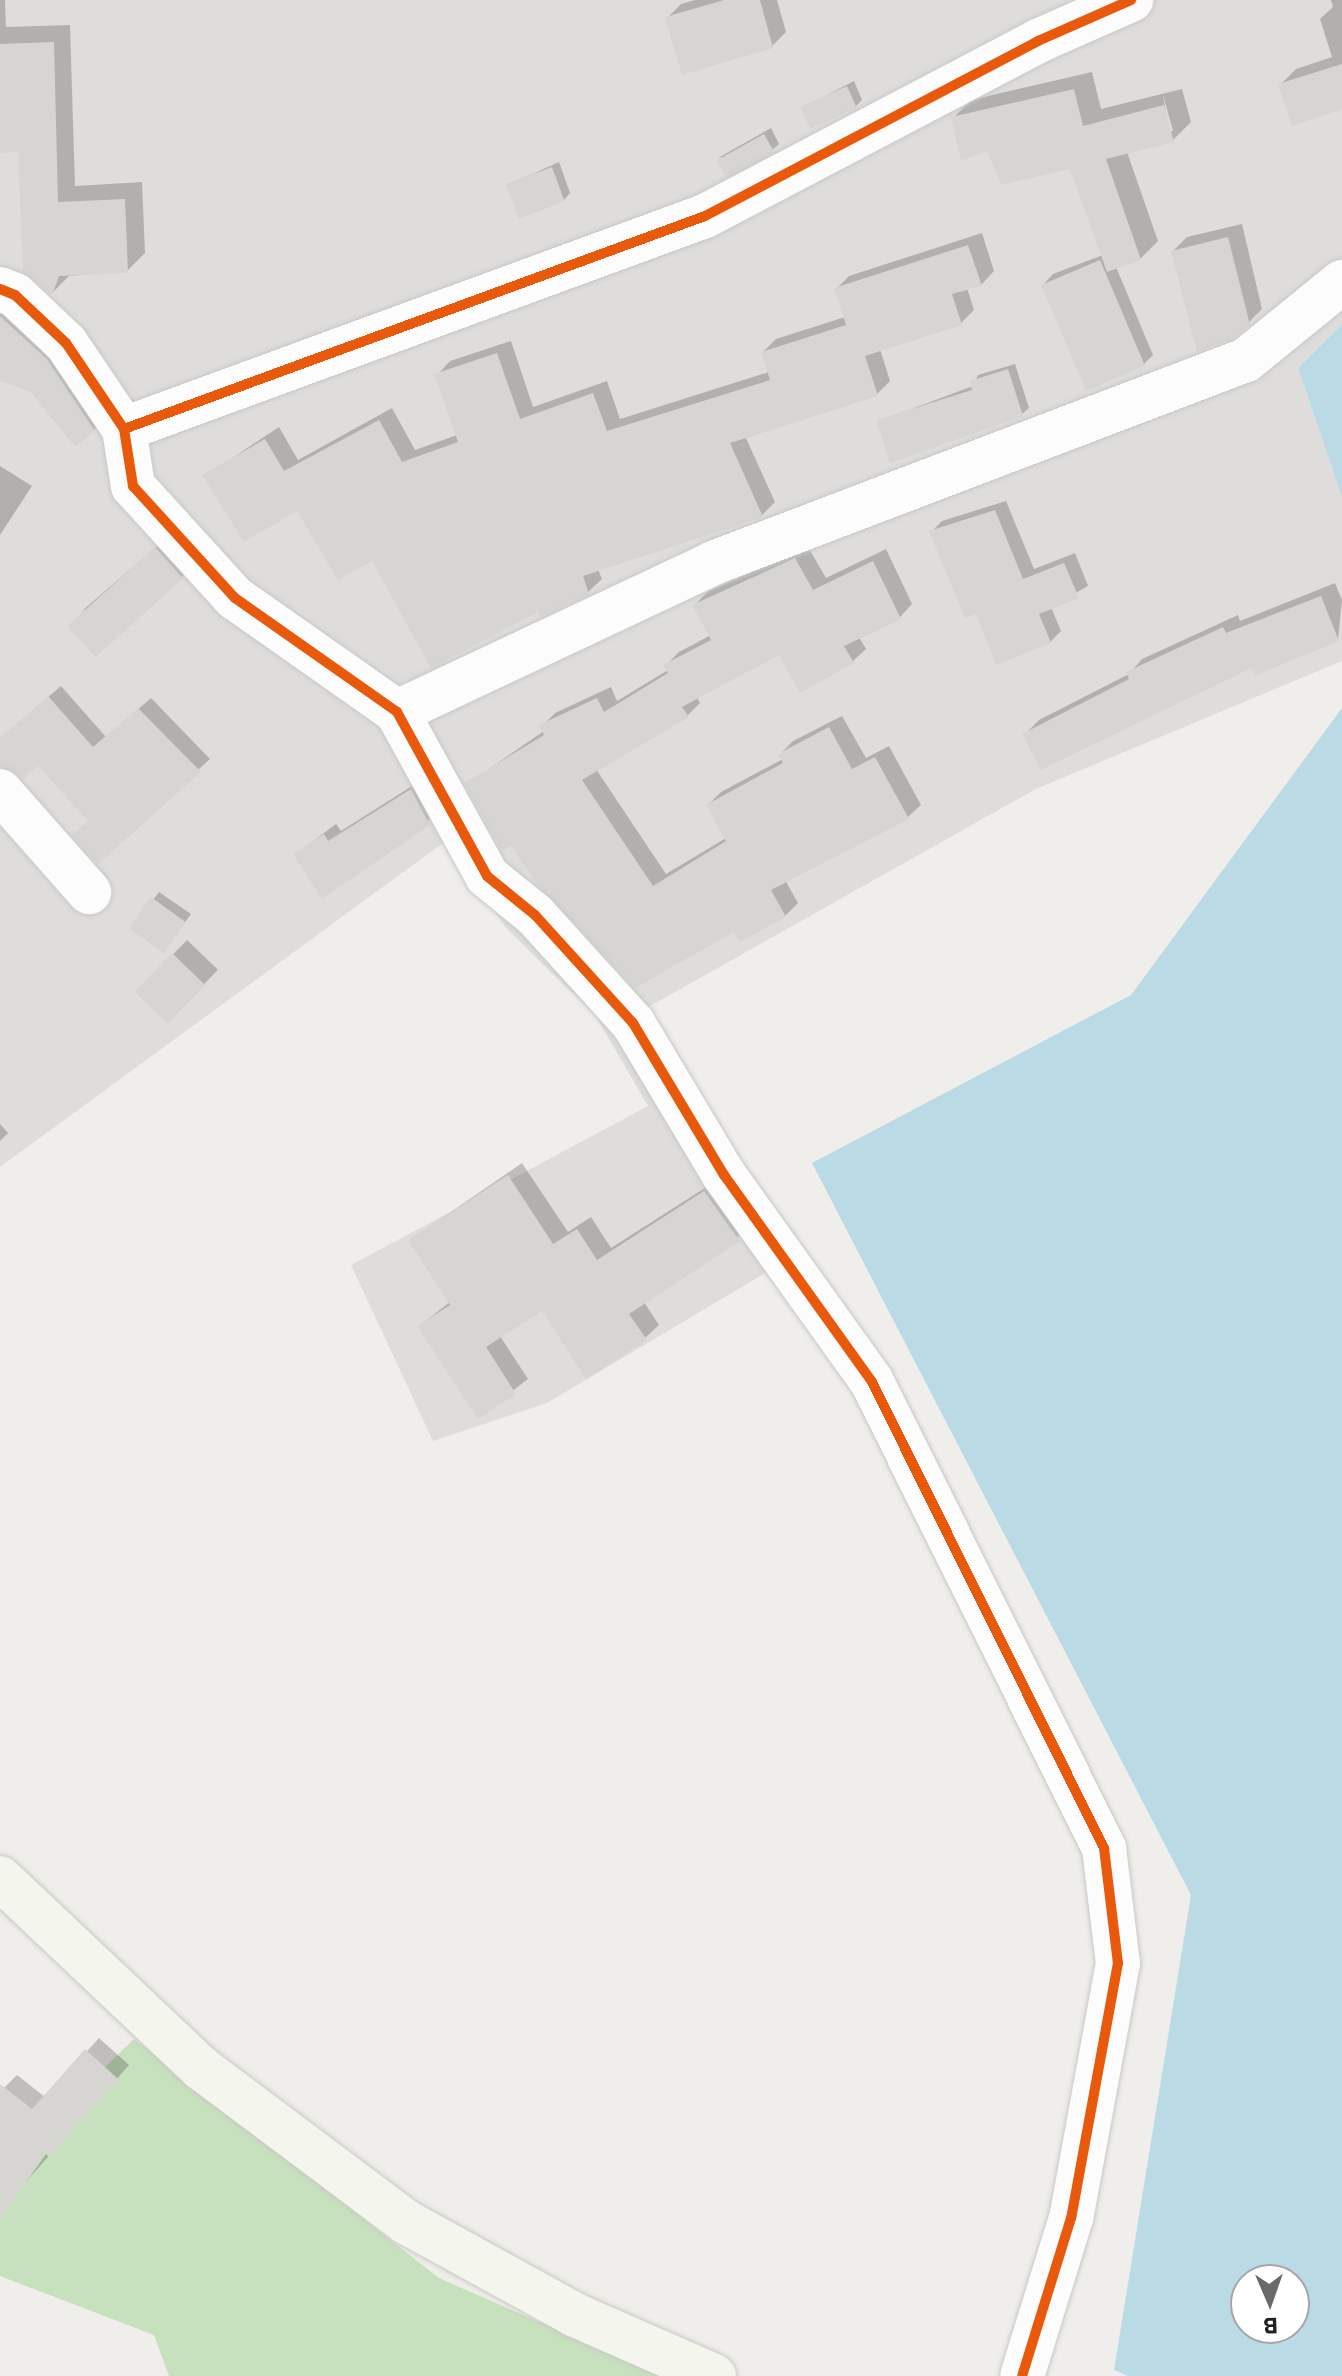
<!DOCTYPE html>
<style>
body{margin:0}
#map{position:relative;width:1342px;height:2376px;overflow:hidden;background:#efeeea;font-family:"IBM Plex Sans",sans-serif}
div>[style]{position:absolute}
.residential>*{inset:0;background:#dedddb}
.forest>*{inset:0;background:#c7e0bd}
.water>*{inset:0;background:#badae5}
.shadow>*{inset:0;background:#0003;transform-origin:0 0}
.building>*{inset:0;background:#d7d5d2;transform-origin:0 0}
.roads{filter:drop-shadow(0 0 2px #c8c8c6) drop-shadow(0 0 2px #c8c8c6)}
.minor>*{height:44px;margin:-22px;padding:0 22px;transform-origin:22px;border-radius:22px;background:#fdfcfc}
.secondary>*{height:44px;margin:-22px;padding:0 22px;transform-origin:22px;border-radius:22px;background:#f4f5ec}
.cycleway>*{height:10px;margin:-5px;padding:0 5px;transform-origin:5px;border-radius:5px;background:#e8590c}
span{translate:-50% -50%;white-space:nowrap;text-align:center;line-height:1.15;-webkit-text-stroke:8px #fff;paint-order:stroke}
.north{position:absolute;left:1230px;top:2264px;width:80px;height:80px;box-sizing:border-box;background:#fff;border:2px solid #a6a6a6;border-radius:50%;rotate:178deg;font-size:22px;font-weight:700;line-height:32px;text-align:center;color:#212121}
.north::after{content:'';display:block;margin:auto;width:28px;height:36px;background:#696967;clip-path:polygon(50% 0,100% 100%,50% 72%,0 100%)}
</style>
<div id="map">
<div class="residential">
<div style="clip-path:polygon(0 0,1342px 0,1342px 324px,1298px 368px,1342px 497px,1342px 661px,1036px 789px,643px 1010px,772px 1269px,547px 1403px,433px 1441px,351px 1265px,648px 1106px,595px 1015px,505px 927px,447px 840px,0 1167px)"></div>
</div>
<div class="forest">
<div style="clip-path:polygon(134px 2039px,439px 2278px,662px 2376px,169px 2376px,154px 2335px,0 2276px,0 2147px,30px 2140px)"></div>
</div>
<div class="water">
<div style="clip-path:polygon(1342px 324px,1342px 497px,1298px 368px)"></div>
<div style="clip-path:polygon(evenodd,1342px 708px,1342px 2376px,1128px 2376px,1114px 2370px,1191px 1895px,812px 1163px,1131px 995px,1342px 708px,1294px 2280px,1294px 2328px,1246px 2328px,1246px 2280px,1294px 2280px)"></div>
</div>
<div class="shadow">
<div style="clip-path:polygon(0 0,5px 0,6px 27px,70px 25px,75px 186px,142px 182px,145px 253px,127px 271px,69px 276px,52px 293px,20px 150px,0 151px)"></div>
<div style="clip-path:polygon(695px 0,777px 0,786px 32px,772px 46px,667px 18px,681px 4px)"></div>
<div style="clip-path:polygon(1331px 0,1342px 0,1342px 107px,1280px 85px,1296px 69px,1332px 57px,1320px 19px,1333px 7px)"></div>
<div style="clip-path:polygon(evenodd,1092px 72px,1101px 109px,1182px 89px,1191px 122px,1173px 140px,1127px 152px,1158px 241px,1140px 259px,1116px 267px,1153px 355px,1143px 365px,1044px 284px,1053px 274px,1103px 255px,1071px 167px,988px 149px,953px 118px,971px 100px,1092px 72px,1163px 95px,1173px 131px,1169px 131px,1163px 95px)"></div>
<div style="clip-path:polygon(854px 81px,862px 100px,856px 106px,802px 108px)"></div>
<div style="clip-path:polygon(771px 128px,779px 144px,772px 150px,718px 158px)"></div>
<div style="clip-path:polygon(559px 162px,570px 193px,564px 200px,508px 185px)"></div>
<div style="clip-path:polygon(1242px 224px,1262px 309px,1248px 323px,1173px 251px,1187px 237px)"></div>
<div style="clip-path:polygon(982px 233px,994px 271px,981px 285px,967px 288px,974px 310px,961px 323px,880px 349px,890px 381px,877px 394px,745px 436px,775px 502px,761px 516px,598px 569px,602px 579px,588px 592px,539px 609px,373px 558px,298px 508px,205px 476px,279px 427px,298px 460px,392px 408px,415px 450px,457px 435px,437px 375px,450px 361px,511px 341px,533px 407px,607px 381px,620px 419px,769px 372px,763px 352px,776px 339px,845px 317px,836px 289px,849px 276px)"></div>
<div style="clip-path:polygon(0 294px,108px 416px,94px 430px,32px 390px,0 379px)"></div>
<div style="clip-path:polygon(1015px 364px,1029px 408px,1022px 414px,879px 421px,973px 386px,978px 375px)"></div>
<div style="clip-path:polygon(0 466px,32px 486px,0 535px)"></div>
<div style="clip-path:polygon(1006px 501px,1034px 569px,1075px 553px,1088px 586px,1051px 607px,1061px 631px,1050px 642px,977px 611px,932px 531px,942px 521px)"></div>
<div style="clip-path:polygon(170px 535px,196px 563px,182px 577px,82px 611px)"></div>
<div style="clip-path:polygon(808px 547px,826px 578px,886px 549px,912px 604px,900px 617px,859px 637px,866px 649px,853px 661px,779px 652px,697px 697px,700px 703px,687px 716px,596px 769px,666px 874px,726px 838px,708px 805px,721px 792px,783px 759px,780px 754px,793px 741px,842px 716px,866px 758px,889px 746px,921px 805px,908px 817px,785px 880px,798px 903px,785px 916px,735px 930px,635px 985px,467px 784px,544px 731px,542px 726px,555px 713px,611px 687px,617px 701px,668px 670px,666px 665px,679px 652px,711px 635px,695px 605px,707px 592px)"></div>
<div style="clip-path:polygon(1335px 583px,1342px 600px,1338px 639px,1025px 734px,1039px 720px,1129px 674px,1142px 659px,1238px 615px,1240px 621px)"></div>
<div style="clip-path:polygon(61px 686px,106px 737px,151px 698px,210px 759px,98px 861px,90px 821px,38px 763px,0 766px,0 739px)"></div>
<div style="clip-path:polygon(423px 779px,441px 811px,322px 896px,296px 854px,336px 824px,341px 831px)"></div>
<div style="clip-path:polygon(159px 892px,191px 914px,169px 944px,132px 928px)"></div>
<div style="left:187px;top:940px;width:43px;height:72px;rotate:44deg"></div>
<div style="clip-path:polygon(0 1124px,8px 1133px,0 1141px)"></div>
<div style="clip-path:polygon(522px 1163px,568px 1232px,591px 1217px,611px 1248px,719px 1179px,753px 1226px,644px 1302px,659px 1325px,645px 1338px,543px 1308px,500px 1336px,528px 1379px,478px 1417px,419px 1326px,450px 1302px,410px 1240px)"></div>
<div style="clip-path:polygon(99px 2038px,129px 2065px,17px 2192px,0 2180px,0 2092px,17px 2075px,45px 2097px)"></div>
</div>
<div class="building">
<div style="clip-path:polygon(724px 0,760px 0,773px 48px,682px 75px,665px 17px)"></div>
<div style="clip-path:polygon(54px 42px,58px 202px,125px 199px,128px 273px,59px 276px,52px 295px,23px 271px,18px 152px,0 153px,0 44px)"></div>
<div style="clip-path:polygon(1342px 64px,1342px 109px,1292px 126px,1278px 84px)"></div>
<div style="left:847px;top:86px;width:24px;height:51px;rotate:66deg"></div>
<div style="clip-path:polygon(1074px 89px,1083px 126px,1164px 105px,1174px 142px,1106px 159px,1141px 260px,1107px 272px,1070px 169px,1001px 185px,987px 151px,961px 161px,951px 117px)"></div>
<div style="left:764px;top:134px;width:21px;height:54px;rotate:61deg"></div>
<div style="left:552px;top:167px;width:37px;height:49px;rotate:70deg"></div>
<div style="clip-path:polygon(1228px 237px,1250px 325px,1233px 338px,1197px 352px,1171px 251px)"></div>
<div style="clip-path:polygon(968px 245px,982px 286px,952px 294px,962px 325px,865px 356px,878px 396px,730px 443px,763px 517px,583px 576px,589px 594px,540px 617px,538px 612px,431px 668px,372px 561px,338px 580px,297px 511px,244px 542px,202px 475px,265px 439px,284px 471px,379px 420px,402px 462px,458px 442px,434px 374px,497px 353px,520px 419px,593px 393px,607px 431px,770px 380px,761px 352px,846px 325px,834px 288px)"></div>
<div style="left:1100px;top:260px;width:115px;height:64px;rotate:67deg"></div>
<div style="clip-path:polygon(0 316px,47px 359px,95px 431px,75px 447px,31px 392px,0 381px)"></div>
<div style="clip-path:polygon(1008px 369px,1023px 416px,890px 463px,876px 420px,972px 390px,970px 381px)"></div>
<div style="clip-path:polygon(995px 510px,1023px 579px,1064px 563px,1079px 598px,1039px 614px,1051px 643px,996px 665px,976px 614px,965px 618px,929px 531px)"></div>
<div style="left:155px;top:547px;width:42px;height:118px;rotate:48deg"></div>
<div style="clip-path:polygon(795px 558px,813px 590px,873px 561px,901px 619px,844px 646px,854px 663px,800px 693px,779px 655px,682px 707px,689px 717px,582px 780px,653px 886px,726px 841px,706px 805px,783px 763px,778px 754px,829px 727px,852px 769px,875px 757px,909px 819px,771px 890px,786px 917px,740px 942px,734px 932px,635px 988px,537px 884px,511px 846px,502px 851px,465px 783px,544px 735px,539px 725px,597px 698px,604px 712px,668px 673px,663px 665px,711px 640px,692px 605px)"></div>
<div style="clip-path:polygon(1321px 596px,1339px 641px,1254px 676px,1251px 668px,1041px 770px,1022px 734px,1129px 679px,1126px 672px,1223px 627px,1226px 633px)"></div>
<div style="clip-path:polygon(48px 696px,93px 747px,138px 708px,201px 772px,98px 864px,72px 835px,88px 821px,38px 766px,23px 779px,0 767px,0 738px)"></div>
<div style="clip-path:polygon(411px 789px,430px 825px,322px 899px,293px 854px,324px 834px,328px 841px)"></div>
<div style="left:151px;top:897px;width:43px;height:38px;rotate:36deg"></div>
<div style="left:172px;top:953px;width:46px;height:54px;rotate:44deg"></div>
<div style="clip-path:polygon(508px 1175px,553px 1244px,577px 1229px,597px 1260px,704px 1191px,740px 1241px,629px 1314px,647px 1340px,586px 1379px,542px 1311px,486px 1347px,516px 1394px,478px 1419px,417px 1326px,450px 1305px,408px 1240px)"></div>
<div style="clip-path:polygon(85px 2049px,118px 2079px,49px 2157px,46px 2154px,0 2219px,0 2084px,32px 2109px)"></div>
</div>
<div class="roads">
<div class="minor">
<div style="left:0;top:289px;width:16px;rotate:22deg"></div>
<div style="left:15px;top:295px;width:70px;rotate:43.3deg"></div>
<div style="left:66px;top:343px;width:104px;rotate:56deg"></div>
<div style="left:124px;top:429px;width:58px;rotate:81deg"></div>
<div style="left:133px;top:486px;width:151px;rotate:47.7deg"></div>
<div style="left:235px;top:598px;width:198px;rotate:35.1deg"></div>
<div style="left:397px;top:712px;width:187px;rotate:61.2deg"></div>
<div style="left:487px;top:876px;width:62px;rotate:39.1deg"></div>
<div style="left:535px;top:915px;width:146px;rotate:47.8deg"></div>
<div style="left:633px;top:1023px;width:177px;rotate:59.1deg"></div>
<div style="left:724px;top:1175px;width:254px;rotate:54.4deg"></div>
<div style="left:872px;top:1382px;width:521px;rotate:63.53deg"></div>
<div style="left:1104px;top:1848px;width:116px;rotate:83.1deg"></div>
<div style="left:1118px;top:1963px;width:259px;rotate:100.4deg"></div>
<div style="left:1071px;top:2218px;width:165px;rotate:107.2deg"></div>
<div style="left:124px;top:429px;width:619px;rotate:-20.13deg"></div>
<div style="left:705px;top:216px;width:376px;rotate:-27.7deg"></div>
<div style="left:1038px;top:41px;width:102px;rotate:-23.8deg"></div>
<div style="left:397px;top:712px;width:349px;rotate:-25.2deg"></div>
<div style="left:713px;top:563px;width:570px;rotate:-20.85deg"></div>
<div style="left:1246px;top:360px;width:124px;rotate:-39.1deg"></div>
<div style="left:0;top:791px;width:135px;rotate:48.6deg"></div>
</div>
<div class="secondary">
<div style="left:0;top:1878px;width:277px;rotate:43.4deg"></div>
<div style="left:201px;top:2068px;width:256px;rotate:36.9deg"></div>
<div style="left:406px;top:2222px;width:193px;rotate:28.8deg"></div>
<div style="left:575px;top:2315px;width:152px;rotate:23.7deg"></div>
</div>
</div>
<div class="cycleway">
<div style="left:0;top:289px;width:16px;rotate:22deg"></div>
<div style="left:15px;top:295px;width:70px;rotate:43.3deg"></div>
<div style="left:66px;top:343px;width:104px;rotate:56deg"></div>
<div style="left:124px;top:429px;width:58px;rotate:81deg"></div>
<div style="left:133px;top:486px;width:151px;rotate:47.7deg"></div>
<div style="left:235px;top:598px;width:198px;rotate:35.1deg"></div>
<div style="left:397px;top:712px;width:187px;rotate:61.2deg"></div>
<div style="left:487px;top:876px;width:62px;rotate:39.1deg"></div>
<div style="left:535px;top:915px;width:146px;rotate:47.8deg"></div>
<div style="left:633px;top:1023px;width:177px;rotate:59.1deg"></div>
<div style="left:724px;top:1175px;width:254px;rotate:54.4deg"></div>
<div style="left:872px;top:1382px;width:521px;rotate:63.53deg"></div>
<div style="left:1104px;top:1848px;width:116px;rotate:83.1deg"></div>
<div style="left:1118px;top:1963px;width:259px;rotate:100.4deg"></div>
<div style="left:1071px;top:2218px;width:165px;rotate:107.2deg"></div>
<div style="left:124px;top:429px;width:619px;rotate:-20.13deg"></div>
<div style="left:705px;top:216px;width:376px;rotate:-27.7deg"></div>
<div style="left:1038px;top:41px;width:102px;rotate:-23.8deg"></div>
</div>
<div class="north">B</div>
</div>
